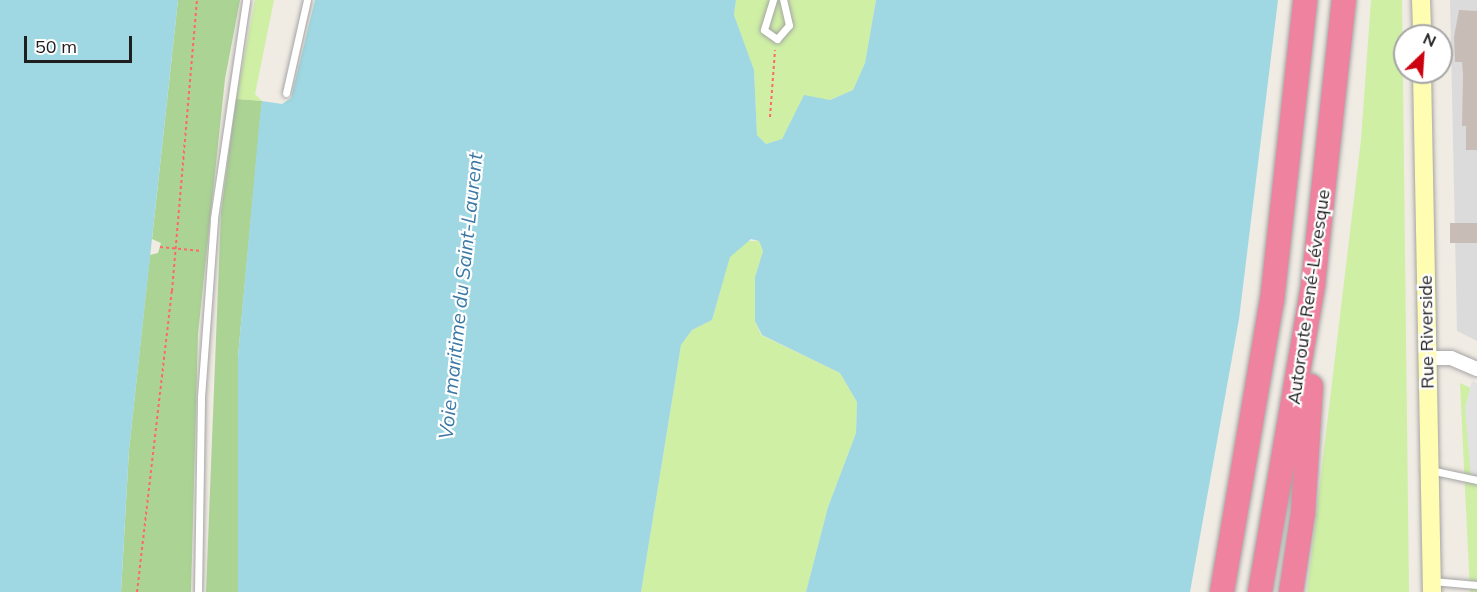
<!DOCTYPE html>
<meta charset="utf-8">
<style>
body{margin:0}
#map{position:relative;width:1477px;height:592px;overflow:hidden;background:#f0ebe3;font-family:Mulish,sans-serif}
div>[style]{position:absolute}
.residential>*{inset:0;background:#dcdbdb}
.grass>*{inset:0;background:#ceefa4}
.forest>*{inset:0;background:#abd394}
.parking>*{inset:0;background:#e2e2e2}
.water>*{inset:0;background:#9fd8e2}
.building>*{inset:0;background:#c8bcb6;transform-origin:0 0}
.path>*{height:2px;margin-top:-1px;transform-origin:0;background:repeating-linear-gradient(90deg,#ff6965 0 3px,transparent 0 6px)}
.roads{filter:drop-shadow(0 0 2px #a5a5a5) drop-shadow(0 0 2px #a5a5a5)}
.lane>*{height:7px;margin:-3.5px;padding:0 3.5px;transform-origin:3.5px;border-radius:3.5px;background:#fff}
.street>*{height:14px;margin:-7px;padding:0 7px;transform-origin:7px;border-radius:7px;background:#fff}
.secondary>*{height:18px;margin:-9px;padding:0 9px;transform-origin:9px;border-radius:9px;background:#fffdb2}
.highway>*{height:24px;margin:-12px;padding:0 12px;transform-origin:12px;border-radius:12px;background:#ef839f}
span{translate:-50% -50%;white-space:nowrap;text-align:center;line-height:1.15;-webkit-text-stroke:4.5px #fff;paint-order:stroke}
.street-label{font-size:18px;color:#1e1e1e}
.water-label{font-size:20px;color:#3c79a6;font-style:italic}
.north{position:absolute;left:1393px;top:24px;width:60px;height:60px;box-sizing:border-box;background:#fff;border:2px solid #a5a5a5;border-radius:50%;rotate:25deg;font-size:16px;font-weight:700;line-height:24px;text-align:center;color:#1e1e1e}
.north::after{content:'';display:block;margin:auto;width:21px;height:27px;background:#cc000f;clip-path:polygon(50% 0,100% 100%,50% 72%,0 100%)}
.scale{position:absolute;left:24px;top:36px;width:108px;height:27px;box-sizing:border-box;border:3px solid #1e1e1e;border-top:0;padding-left:8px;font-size:18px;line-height:21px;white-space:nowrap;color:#1e1e1e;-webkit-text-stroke:4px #fff;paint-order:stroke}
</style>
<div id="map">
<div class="residential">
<div style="clip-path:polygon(1450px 0,1477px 0,1477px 341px,1457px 331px)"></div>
</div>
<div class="grass">
<div style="clip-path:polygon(255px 0,274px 0,255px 94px,262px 101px,236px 99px)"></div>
<div style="clip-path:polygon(736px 0,876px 0,865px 63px,853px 90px,830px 100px,804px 96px,782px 139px,766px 144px,757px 135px,754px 71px,734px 15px)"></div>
<div style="clip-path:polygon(1371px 0,1402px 0,1409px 592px,1307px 592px,1361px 140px)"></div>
<div style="clip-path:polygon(745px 241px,759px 241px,763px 251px,755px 277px,755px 321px,761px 335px,840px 373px,857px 402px,856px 433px,828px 507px,806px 592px,641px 592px,681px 345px,692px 330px,712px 320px,730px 256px)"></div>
<div style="clip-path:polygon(1460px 383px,1477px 391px,1477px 592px,1470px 592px)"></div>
</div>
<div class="forest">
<div style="clip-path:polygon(178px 0,240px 0,225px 79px,198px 334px,191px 592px,121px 592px,129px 450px,150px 255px,158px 253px,161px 243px,152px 239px)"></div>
<div style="clip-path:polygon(236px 99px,262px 101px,238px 356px,238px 592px,206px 592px,221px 212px)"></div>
</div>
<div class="parking">
<div style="clip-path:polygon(1472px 381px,1477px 383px,1477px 482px,1471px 479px,1465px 408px)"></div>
</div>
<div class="water">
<div style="clip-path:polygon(0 0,178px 0,129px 450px,121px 592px,0 592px)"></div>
<div style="clip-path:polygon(315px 0,736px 0,734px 15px,754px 70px,757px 135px,766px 144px,782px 139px,804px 95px,830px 100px,853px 90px,865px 63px,876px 0,1278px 0,1239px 319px,1190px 592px,806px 592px,828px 507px,856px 433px,857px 402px,840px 373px,762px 335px,755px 321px,755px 277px,763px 251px,759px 241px,751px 239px,730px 257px,712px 320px,692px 330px,681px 345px,641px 592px,238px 592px,238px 356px,260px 115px,262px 101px,282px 104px,291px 98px)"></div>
</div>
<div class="building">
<div style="clip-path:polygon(1459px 10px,1477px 11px,1477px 150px,1466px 150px,1466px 126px,1462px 126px,1463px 75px,1462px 62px,1455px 62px,1454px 37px)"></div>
<div style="left:1450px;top:223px;width:27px;height:20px"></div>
</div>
<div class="path">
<div style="left:770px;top:117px;width:67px;rotate:-85.7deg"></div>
<div style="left:160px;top:247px;width:42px;rotate:5.4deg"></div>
<div style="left:137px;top:592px;width:303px;rotate:-83.4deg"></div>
<div style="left:172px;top:291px;width:292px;rotate:-85.1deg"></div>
</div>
<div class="roads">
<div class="lane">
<div style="left:773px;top:0;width:31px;rotate:107deg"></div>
<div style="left:764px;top:30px;width:16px;rotate:35deg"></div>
<div style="left:777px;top:39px;width:18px;rotate:-49deg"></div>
<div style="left:789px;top:25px;width:26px;rotate:-103deg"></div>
<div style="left:286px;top:93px;width:95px;rotate:-77.3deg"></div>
<div style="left:1430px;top:470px;width:48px;rotate:12deg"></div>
<div style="left:1432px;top:581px;width:45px;rotate:5.1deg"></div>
<div style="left:198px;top:592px;width:195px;rotate:-89.1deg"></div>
<div style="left:201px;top:397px;width:179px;rotate:-85.8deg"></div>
<div style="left:214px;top:218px;width:220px;rotate:-81.6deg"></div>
</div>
<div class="street">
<div style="left:1428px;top:358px;width:23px"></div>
<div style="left:1451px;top:358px;width:28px;rotate:23deg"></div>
</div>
<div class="secondary">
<div style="left:1421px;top:0;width:36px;rotate:88deg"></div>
<div style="left:1422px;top:72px;width:520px;rotate:88.9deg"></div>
</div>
<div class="highway">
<div style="left:1222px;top:592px;width:295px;rotate:-80.3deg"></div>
<div style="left:1272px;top:301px;width:303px;rotate:-83.7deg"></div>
<div style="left:1260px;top:592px;width:313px;rotate:-80.2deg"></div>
<div style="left:1313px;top:284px;width:286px;rotate:-83.8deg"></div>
<div style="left:1291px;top:592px;width:80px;rotate:-81.4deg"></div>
<div style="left:1303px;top:513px;width:127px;rotate:-86.4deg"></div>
</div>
</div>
<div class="street-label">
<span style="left:1309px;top:297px;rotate:-82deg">Autoroute René-Lévesque</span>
<span style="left:1427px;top:332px;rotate:-91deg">Rue Riverside</span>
</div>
<div class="water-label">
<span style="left:460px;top:296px;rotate:-84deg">Voie maritime du Saint-Laurent</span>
</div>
<div class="north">N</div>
<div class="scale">50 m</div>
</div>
